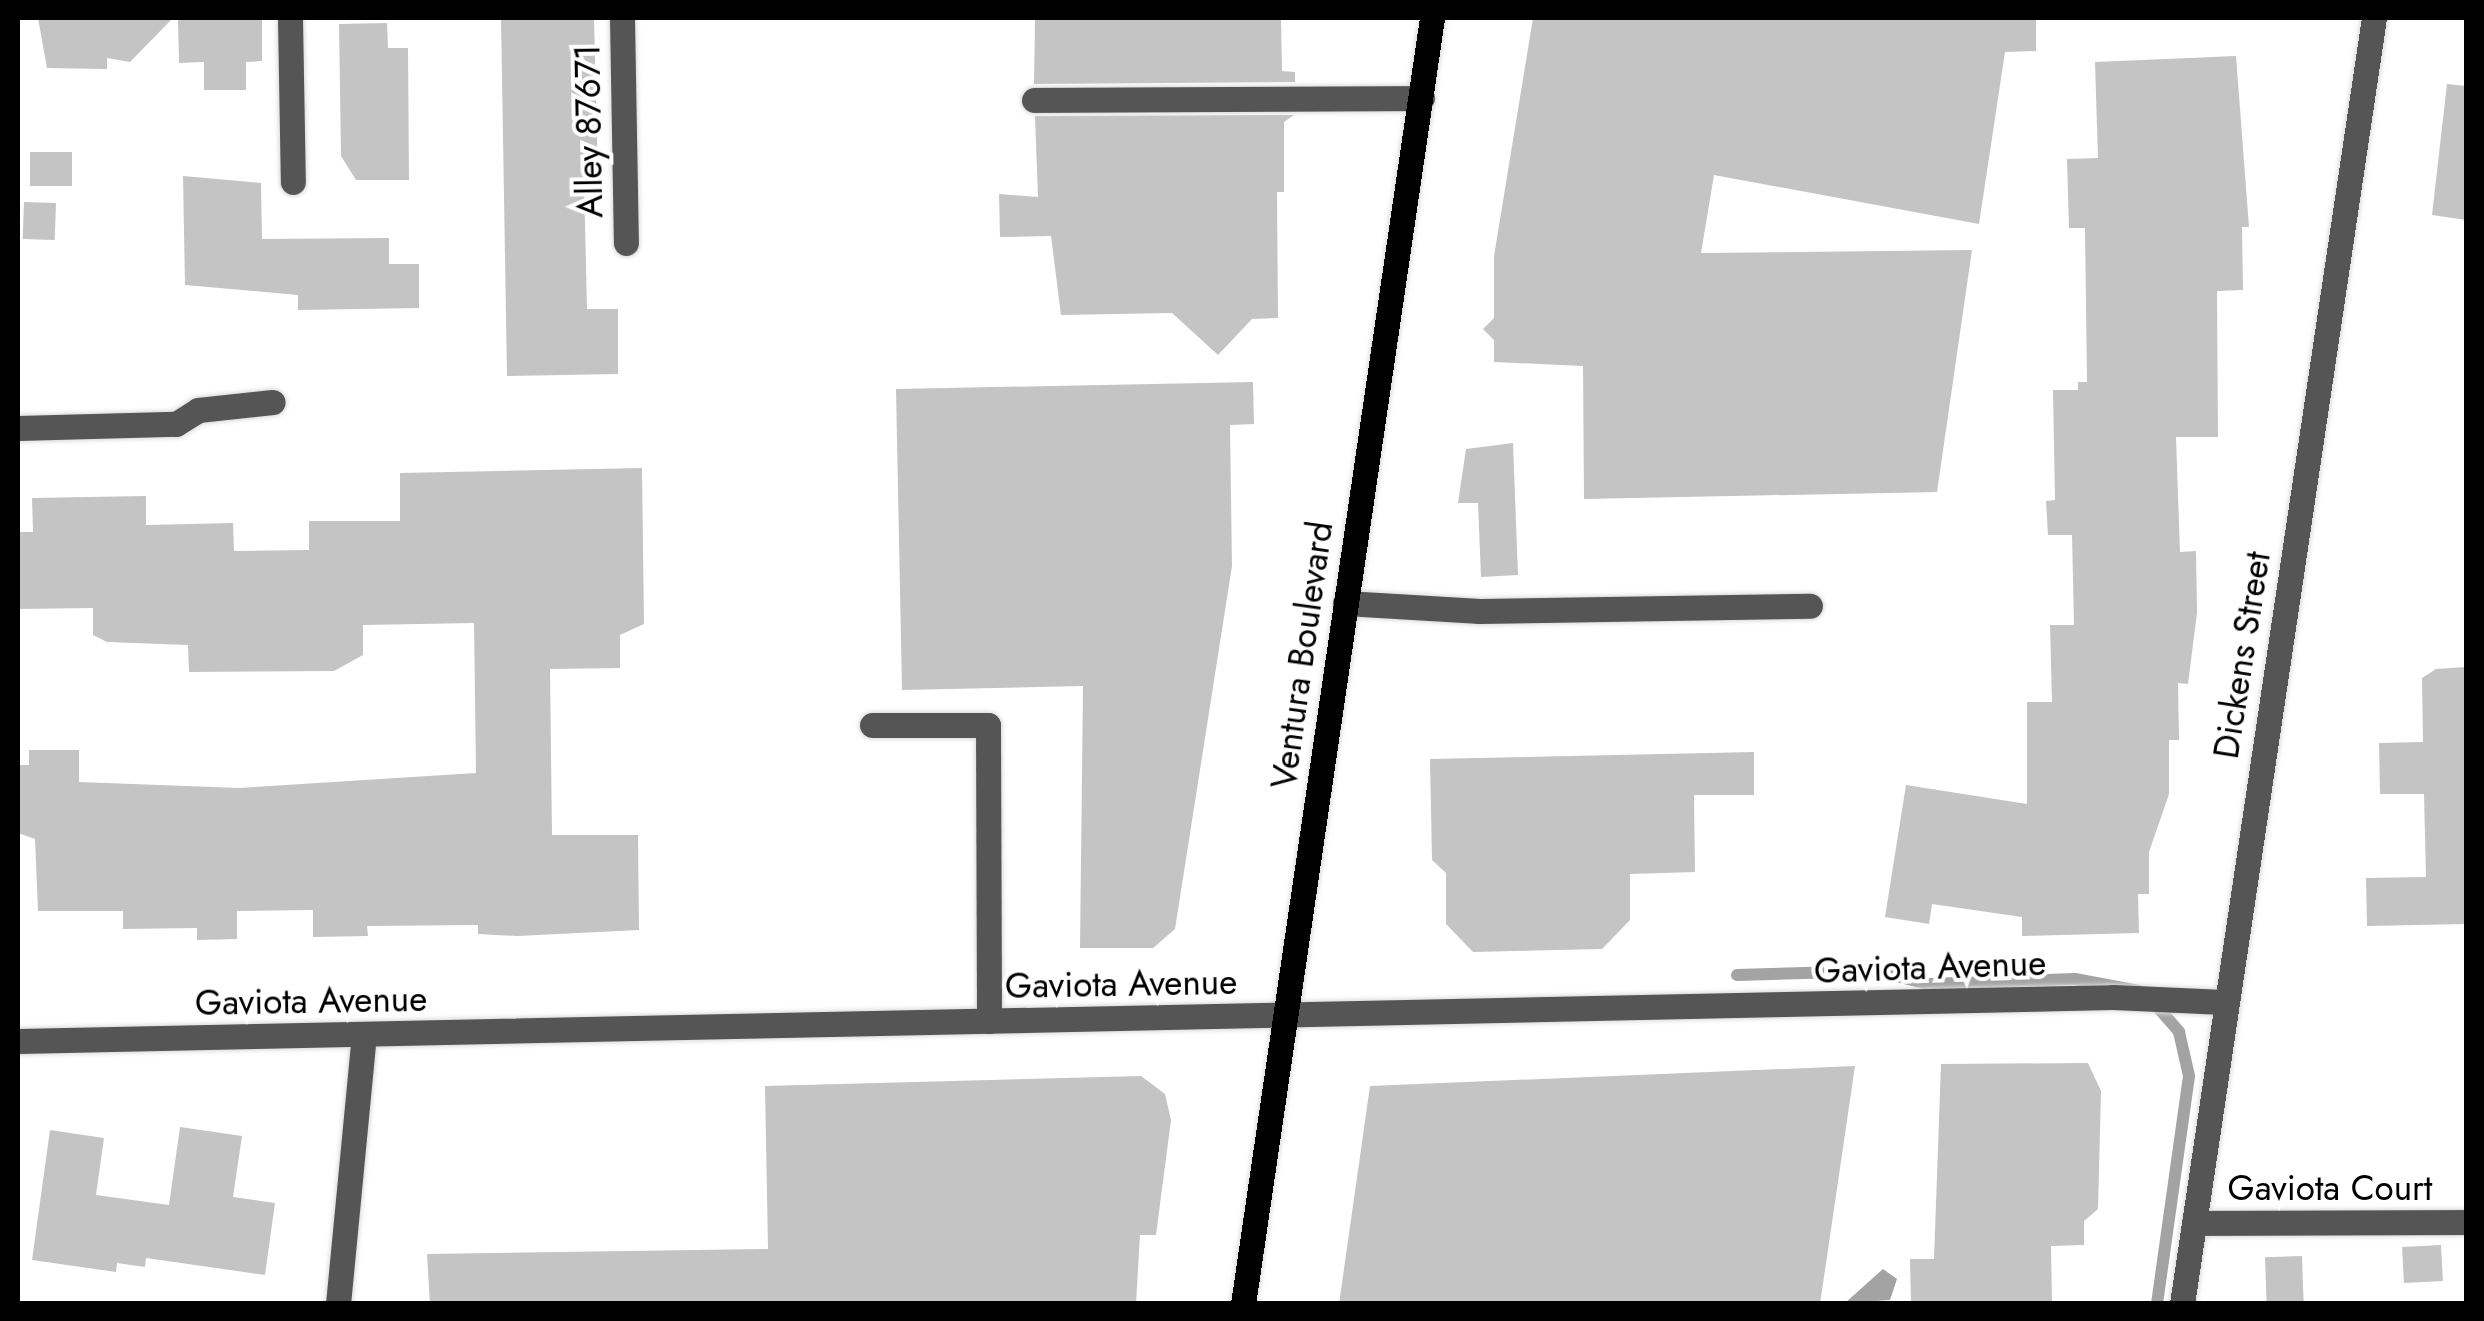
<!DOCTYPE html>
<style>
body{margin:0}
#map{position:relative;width:2484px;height:1321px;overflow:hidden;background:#fff;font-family:Jost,sans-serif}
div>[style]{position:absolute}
.water>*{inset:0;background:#a3a3a3}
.stream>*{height:12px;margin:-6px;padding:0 6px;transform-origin:6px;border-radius:6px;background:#a3a3a3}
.building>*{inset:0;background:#c4c4c4;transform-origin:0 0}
.roads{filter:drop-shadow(0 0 2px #dbdbdb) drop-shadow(0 0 2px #dbdbdb)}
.minor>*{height:25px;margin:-12.5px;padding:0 12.5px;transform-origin:12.5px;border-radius:12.5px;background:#555}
.major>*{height:25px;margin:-12.5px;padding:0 12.5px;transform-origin:12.5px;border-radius:12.5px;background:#000}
span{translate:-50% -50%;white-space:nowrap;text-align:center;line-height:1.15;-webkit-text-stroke:8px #fff;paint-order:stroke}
.street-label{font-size:35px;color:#000}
.frame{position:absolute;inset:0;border:20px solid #000;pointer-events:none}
</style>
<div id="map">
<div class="water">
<div style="clip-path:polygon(1883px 1269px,1897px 1279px,1890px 1300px,1845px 1303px)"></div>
</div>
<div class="stream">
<div style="left:1737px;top:975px;width:138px;rotate:-1.7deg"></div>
<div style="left:1875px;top:971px;width:56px;rotate:13.5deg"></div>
<div style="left:1929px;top:984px;width:146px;rotate:-2deg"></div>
<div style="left:2075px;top:979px;width:66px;rotate:10.5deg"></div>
<div style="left:2155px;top:1004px;width:37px;rotate:49deg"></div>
<div style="left:2179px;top:1032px;width:45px;rotate:77.2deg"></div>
<div style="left:2189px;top:1076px;width:230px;rotate:98deg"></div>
</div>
<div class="building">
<div style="clip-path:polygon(38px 18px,173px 18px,130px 62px,107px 58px,107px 69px,47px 68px)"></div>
<div style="clip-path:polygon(178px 18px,262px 18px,262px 61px,246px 62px,246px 90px,204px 90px,204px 62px,179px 63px)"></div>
<div style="clip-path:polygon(501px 18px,594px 18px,598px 178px,584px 179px,587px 309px,618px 309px,618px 374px,507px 376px)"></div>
<div style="clip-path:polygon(1035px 18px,1281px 18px,1282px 71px,1295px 72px,1295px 82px,1034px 84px)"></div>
<div style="clip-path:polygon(1533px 18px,2036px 18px,2036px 51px,2005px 52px,1979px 224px,1714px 175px,1701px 253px,1972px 250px,1937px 492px,1584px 499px,1583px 366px,1494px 362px,1494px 340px,1483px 329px,1494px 318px,1494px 256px)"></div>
<div style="clip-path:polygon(387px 23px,388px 48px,408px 48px,409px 180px,356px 180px,341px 156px,339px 24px)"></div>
<div style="clip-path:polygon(2236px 56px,2249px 227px,2242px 227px,2243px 290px,2217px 291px,2218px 437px,2176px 437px,2180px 552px,2196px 551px,2197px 613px,2188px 684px,2178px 683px,2179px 740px,2169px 740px,2169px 794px,2149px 852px,2149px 894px,2138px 894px,2139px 933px,2022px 936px,2022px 917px,1932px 904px,1929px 924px,1885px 917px,1906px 785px,2027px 804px,2027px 702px,2052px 702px,2050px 625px,2074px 625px,2072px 535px,2048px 535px,2046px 501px,2055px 500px,2053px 390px,2078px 390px,2078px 382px,2087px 382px,2085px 228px,2069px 228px,2067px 159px,2098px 158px,2095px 62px)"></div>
<div style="clip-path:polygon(2447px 84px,2466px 86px,2466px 220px,2432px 215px)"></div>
<div style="clip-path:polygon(1294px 115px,1284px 122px,1284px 192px,1277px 192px,1278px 318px,1252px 319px,1218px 355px,1172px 313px,1061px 315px,1051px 236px,1000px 237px,999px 194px,1038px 197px,1035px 116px)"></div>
<div style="left:30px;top:152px;width:42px;height:34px"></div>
<div style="clip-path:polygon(183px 176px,261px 183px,262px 239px,389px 238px,389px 264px,419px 264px,419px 308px,298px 310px,298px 295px,185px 285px)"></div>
<div style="left:24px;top:202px;width:32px;height:37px;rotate:2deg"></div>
<div style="clip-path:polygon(1253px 382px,1254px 424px,1230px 425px,1232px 566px,1175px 929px,1153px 948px,1080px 948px,1083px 686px,902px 690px,896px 389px)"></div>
<div style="clip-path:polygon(1513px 443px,1518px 575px,1481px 577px,1478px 503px,1458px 503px,1466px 449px)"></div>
<div style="clip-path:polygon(642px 468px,644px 624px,620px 635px,620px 668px,550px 669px,552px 835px,638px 835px,639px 930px,517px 936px,478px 934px,478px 925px,367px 926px,368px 936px,313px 937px,313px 910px,237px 911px,237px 939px,197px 940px,197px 928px,123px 929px,123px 911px,38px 911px,35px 839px,18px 833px,18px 765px,29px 765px,29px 750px,79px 750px,79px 782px,239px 788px,476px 773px,474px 623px,363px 625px,363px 655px,334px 671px,189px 672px,188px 645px,107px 642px,93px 635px,93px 608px,18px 609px,18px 532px,33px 532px,32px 498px,146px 496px,146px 525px,233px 523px,234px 551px,309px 550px,309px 521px,400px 521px,400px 473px)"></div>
<div style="clip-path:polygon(2466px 667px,2466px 924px,2367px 926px,2366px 878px,2426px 877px,2424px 794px,2380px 794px,2379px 743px,2423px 742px,2422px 678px,2436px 669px)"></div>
<div style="clip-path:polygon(1754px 752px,1754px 795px,1694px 795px,1695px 872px,1630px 874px,1630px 920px,1602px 949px,1473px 952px,1446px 924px,1446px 873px,1432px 860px,1430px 759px)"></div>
<div style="clip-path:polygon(2088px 1063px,2101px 1091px,2098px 1209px,2084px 1221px,2084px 1245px,2051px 1246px,2052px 1304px,1911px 1304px,1910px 1259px,1934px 1259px,1941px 1064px)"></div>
<div style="clip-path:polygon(1855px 1066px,1820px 1304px,1339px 1304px,1370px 1086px)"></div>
<div style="clip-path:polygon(1141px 1076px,1165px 1094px,1171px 1120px,1156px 1235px,1140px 1235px,1136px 1304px,430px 1304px,427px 1254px,768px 1249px,765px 1086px)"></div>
<div style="clip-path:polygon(180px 1127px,242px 1136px,233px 1197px,275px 1203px,265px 1275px,146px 1258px,145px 1267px,117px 1263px,116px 1272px,32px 1260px,50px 1130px,104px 1138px,96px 1195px,169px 1205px)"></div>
<div style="left:2441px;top:1245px;width:36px;height:39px;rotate:87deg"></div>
<div style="left:2302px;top:1256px;width:48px;height:37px;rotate:88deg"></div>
</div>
<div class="roads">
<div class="minor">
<div style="left:290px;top:18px;width:164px;rotate:89deg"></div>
<div style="left:622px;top:18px;width:225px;rotate:89deg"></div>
<div style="left:1034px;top:100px;width:388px;rotate:-0.3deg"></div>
<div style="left:18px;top:428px;width:158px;rotate:-1.5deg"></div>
<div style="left:176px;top:424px;width:26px;rotate:-32deg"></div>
<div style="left:198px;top:410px;width:75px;rotate:-6.1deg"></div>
<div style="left:1345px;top:603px;width:135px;rotate:3.4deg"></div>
<div style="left:1480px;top:611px;width:330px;rotate:-0.9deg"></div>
<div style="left:872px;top:725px;width:116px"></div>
<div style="left:988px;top:725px;width:296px;rotate:89.8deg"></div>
<div style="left:18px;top:1041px;width:2095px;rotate:-1.2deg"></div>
<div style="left:2113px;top:997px;width:111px;rotate:2.6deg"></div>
<div style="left:2194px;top:1223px;width:272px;rotate:-0.2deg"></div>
<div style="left:338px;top:1304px;width:269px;rotate:-84.5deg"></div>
<div style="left:2182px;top:1304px;width:1300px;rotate:-81.51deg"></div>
</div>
<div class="major">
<div style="left:1243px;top:1304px;width:1300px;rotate:-81.64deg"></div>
</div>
</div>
<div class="street-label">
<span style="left:589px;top:131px;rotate:-91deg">Alley 87671</span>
<span style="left:1302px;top:655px;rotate:-82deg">Ventura Boulevard</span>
<span style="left:2242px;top:655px;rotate:-81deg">Dickens Street</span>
<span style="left:1930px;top:967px;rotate:-2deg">Gaviota Avenue</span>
<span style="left:1121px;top:984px;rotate:-1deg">Gaviota Avenue</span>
<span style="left:311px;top:1001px;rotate:-1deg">Gaviota Avenue</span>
<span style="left:2330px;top:1188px">Gaviota Court</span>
</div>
<div class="frame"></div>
</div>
